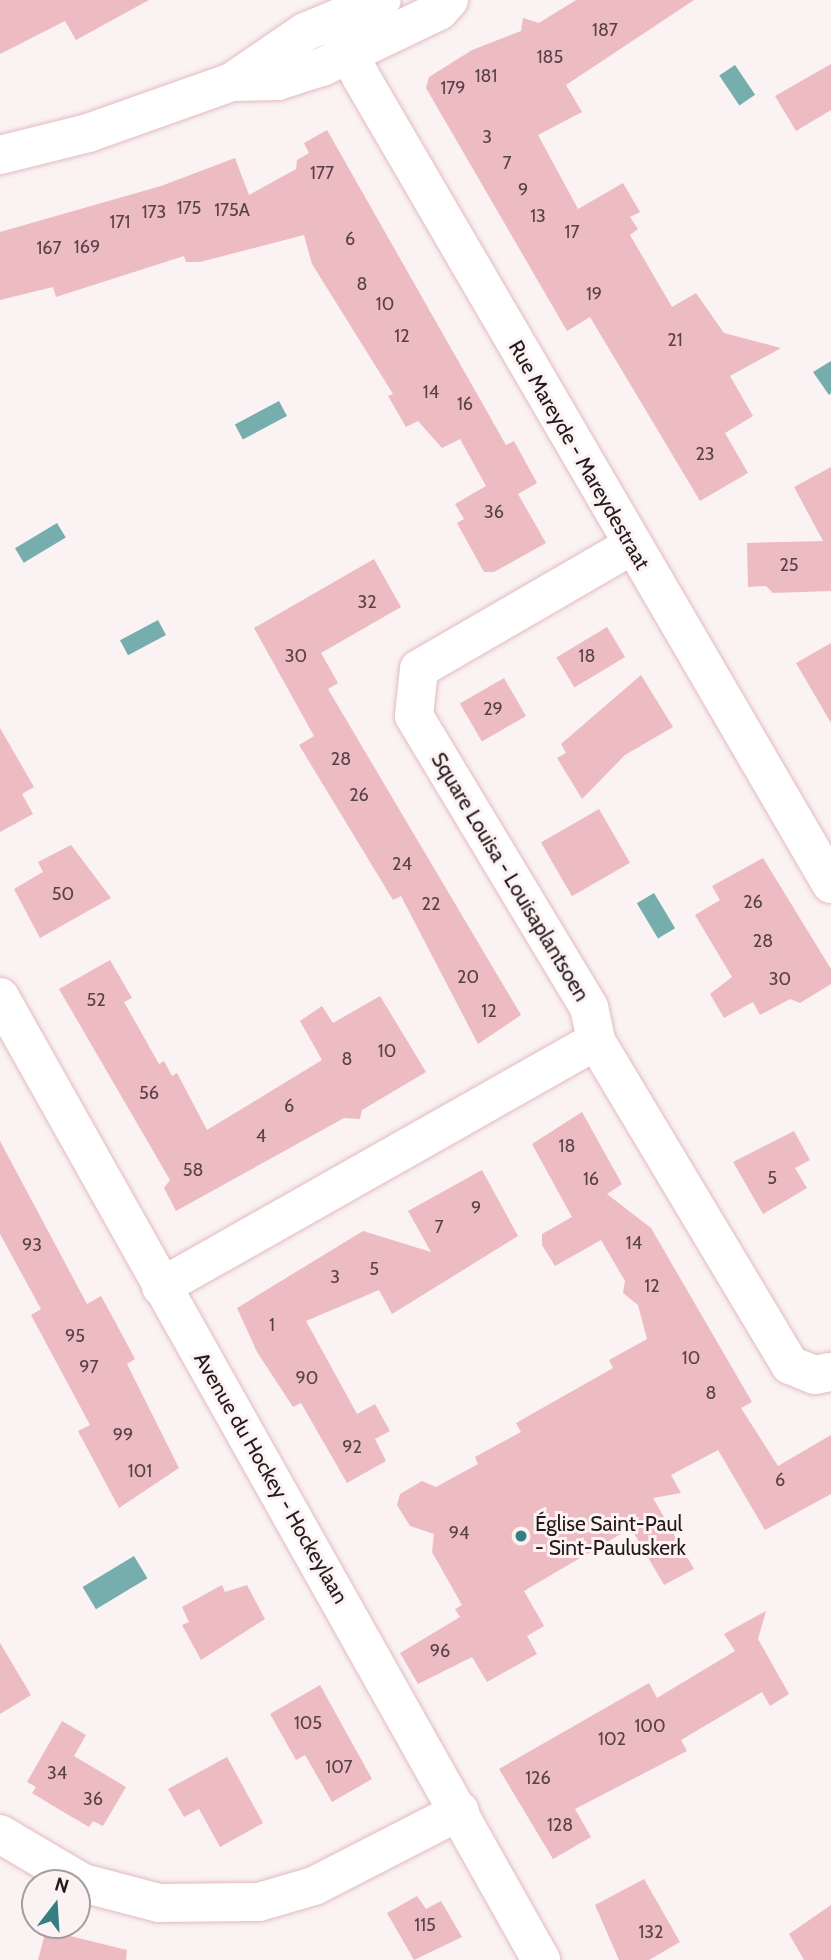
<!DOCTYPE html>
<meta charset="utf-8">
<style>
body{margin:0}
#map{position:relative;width:831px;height:1960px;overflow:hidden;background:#faf2f3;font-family:Cabin,sans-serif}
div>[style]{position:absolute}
.water>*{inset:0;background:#76aeae;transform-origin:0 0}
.building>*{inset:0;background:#edbbc2;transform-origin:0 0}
.roads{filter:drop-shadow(0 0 2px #e2bbc0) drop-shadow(0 0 2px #e2bbc0)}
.minor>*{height:38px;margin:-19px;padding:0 19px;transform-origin:19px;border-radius:19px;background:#fff}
.dots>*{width:19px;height:19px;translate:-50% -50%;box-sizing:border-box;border:4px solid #faf2f3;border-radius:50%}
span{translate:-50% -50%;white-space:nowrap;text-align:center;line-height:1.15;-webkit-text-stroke:6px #faf2f3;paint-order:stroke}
.number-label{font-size:18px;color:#584245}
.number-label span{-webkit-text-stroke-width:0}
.street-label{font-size:21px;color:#27191b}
.poi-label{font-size:21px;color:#27191b}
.left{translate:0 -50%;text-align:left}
.north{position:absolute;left:21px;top:1869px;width:70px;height:70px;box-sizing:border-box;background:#faf2f3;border:2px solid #a69b9d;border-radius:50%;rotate:17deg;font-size:19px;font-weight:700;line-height:28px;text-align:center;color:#27191b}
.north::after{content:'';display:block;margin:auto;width:24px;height:32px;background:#367f80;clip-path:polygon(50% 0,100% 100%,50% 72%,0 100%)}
</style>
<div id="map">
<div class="water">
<div style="left:735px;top:65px;width:36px;height:19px;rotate:56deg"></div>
<div style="clip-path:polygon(831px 361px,831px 393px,829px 395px,813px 372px)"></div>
<div style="left:279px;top:401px;width:17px;height:50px;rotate:62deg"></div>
<div style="left:57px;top:523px;width:17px;height:49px;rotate:59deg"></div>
<div style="left:158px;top:620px;width:17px;height:43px;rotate:62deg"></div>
<div style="left:654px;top:893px;width:41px;height:20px;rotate:59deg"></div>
<div style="left:134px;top:1556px;width:26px;height:60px;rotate:59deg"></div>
</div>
<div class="building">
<div style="clip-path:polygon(0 0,149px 0,76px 40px,65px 21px,0 54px)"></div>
<div style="clip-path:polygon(576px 0,694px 0,566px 85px,582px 112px,538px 135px,578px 209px,623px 183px,640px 212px,630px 217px,638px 229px,630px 235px,672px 307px,696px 293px,724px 333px,781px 348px,730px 376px,753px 416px,725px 433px,748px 473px,700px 501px,590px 317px,567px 331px,426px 88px,429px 77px,472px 50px,521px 31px,523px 18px,539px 23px)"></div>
<div style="clip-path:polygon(831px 64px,831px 110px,796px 131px,775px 96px)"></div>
<div style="clip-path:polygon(327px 130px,506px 445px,514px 441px,537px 483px,518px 494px,546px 543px,494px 572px,484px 572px,457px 523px,464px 519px,455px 504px,486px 486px,460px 439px,442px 448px,418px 421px,406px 427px,388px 396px,393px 394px,312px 264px,304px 235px,200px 262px,186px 262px,184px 256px,56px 297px,53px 287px,0 300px,0 232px,161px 186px,235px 158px,249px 195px,296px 169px,297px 160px,309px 153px,304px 143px)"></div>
<div style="clip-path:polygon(831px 467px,831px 591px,773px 593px,766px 586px,748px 587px,747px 543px,823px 541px,794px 487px)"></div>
<div style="clip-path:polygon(374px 559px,401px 607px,321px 653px,338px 683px,328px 689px,521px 1015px,478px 1044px,401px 896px,393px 900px,299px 745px,314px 736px,254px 628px)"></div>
<div style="left:607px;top:627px;width:35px;height:59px;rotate:59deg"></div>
<div style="clip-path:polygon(831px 643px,831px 723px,796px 663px)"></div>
<div style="clip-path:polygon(641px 675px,673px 727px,625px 755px,582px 799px,557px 758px,566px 753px,561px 744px)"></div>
<div style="left:504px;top:678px;width:44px;height:51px;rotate:60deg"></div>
<div style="clip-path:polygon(0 728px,34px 787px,22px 794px,33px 814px,0 832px)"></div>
<div style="left:599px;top:809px;width:62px;height:67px;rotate:60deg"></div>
<div style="clip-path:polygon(71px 845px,111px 898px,40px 938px,14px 889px,43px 872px,38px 862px)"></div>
<div style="clip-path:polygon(763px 858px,831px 969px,831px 984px,800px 1003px,790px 999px,760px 1015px,753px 1002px,724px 1018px,710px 994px,732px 977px,695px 915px,720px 900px,712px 886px)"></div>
<div style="clip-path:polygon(110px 960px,132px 998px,124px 1002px,159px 1064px,164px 1061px,172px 1076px,177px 1073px,207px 1130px,322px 1060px,300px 1021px,322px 1006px,333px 1023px,380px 996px,426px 1072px,362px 1110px,360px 1119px,344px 1118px,176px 1211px,164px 1188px,170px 1180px,59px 989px)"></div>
<div style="clip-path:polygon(582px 1112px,622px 1184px,607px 1194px,651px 1228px,752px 1402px,741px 1408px,778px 1466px,831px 1435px,831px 1494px,765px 1530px,718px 1450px,671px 1475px,681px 1493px,653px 1498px,694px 1569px,664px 1585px,631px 1528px,524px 1591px,544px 1626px,527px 1636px,537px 1654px,487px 1682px,472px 1657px,418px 1684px,400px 1653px,460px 1617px,455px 1609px,462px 1605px,432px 1552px,434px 1534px,410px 1526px,397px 1505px,400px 1494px,422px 1481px,436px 1487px,478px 1464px,475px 1457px,521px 1432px,516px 1423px,613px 1368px,609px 1360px,647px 1339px,638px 1305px,623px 1293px,625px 1281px,601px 1240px,555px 1266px,542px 1245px,542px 1234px,572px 1217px,532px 1144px)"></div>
<div style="clip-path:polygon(794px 1131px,810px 1160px,795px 1168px,807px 1188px,763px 1214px,733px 1162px)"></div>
<div style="clip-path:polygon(0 1141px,87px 1304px,101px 1296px,118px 1327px,135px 1359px,127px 1364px,179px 1468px,119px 1508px,78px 1431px,90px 1425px,31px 1315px,41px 1309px,0 1234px)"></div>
<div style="clip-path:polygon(482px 1170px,518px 1236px,392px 1314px,379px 1290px,306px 1321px,357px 1414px,375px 1404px,390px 1431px,375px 1439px,386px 1461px,347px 1483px,301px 1403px,293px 1407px,257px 1352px,237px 1308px,363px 1231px,431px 1252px,408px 1211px)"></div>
<div style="clip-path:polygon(222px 1585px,225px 1592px,247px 1585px,265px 1619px,201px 1660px,182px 1625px,189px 1622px,182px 1607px)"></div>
<div style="clip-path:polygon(766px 1611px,758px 1639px,789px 1694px,770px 1706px,762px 1692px,681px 1740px,687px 1751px,575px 1809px,591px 1837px,553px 1859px,499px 1769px,649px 1683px,657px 1698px,735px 1651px,724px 1634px)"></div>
<div style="clip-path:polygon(0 1643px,31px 1695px,0 1714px)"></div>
<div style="clip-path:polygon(320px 1685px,372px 1779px,332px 1802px,305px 1755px,296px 1760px,270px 1714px)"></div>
<div style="clip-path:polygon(62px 1721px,86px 1735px,74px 1756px,126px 1787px,103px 1826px,93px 1821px,89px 1827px,60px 1810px,32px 1793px,36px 1787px,27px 1782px)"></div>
<div style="clip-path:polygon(227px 1757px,263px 1823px,220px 1847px,199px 1809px,184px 1817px,168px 1789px)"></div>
<div style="clip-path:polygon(644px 1879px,680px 1942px,649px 1960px,619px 1960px,595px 1905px)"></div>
<div style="clip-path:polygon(417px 1896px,426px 1909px,441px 1901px,462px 1937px,414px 1960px,387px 1913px)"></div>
<div style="clip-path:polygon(831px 1905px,831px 1960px,804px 1960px,789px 1934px)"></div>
<div style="clip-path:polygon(46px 1930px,127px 1950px,126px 1960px,38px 1960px)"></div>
</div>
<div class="roads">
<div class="minor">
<div style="left:334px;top:21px;width:62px;rotate:64.3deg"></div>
<div style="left:361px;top:77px;width:934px;rotate:59.78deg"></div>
<div style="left:232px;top:82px;width:88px;rotate:-34.4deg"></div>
<div style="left:305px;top:32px;width:83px;rotate:-22.6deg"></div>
<div style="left:0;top:155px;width:91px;rotate:-14deg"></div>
<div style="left:88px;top:133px;width:153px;rotate:-19.5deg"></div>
<div style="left:232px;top:82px;width:46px;rotate:-1.2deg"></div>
<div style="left:278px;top:81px;width:46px;rotate:-17.7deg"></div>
<div style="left:322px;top:67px;width:130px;rotate:-25.6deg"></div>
<div style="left:439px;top:11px;width:15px;rotate:-48deg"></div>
<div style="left:631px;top:546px;width:245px;rotate:149.9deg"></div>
<div style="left:419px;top:669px;width:47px;rotate:96.1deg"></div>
<div style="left:414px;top:716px;width:340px;rotate:59deg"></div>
<div style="left:589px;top:1007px;width:35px;rotate:78deg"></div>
<div style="left:596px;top:1041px;width:378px;rotate:59.1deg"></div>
<div style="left:790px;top:1365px;width:27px;rotate:22deg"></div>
<div style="left:815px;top:1375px;width:16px;rotate:-11deg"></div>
<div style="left:0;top:997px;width:1105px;rotate:60.67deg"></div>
<div style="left:161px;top:1287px;width:500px;rotate:-29.5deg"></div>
<div style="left:0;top:1834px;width:96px;rotate:30.6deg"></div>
<div style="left:83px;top:1883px;width:79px;rotate:14.7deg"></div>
<div style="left:159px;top:1903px;width:100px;rotate:-0.6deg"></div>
<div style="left:259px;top:1902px;width:57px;rotate:-16.2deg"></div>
<div style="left:314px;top:1886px;width:164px;rotate:-27.2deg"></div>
</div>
</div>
<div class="dots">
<div style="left:521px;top:1536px;background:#367f80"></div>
</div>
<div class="number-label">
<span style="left:605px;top:30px">187</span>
<span style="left:550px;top:57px">185</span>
<span style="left:486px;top:76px">181</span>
<span style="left:453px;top:88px">179</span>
<span style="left:487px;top:137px">3</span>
<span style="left:507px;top:163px">7</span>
<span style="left:322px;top:173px">177</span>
<span style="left:523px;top:190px">9</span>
<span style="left:189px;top:208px">175</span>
<span style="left:232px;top:210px">175A</span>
<span style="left:154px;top:212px">173</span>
<span style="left:538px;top:216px">13</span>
<span style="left:120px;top:222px">171</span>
<span style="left:572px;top:232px">17</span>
<span style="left:350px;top:239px">6</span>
<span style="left:87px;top:247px">169</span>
<span style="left:49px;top:248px">167</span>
<span style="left:362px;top:284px">8</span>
<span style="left:594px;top:294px">19</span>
<span style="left:385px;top:304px">10</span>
<span style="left:402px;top:336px">12</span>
<span style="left:675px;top:340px">21</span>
<span style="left:431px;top:392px">14</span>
<span style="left:465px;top:404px">16</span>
<span style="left:705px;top:454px">23</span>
<span style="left:494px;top:512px">36</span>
<span style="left:789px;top:565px">25</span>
<span style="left:367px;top:602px">32</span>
<span style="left:296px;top:656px">30</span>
<span style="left:587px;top:656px">18</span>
<span style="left:493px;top:709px">29</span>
<span style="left:341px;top:759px">28</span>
<span style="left:359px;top:795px">26</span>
<span style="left:402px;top:864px">24</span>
<span style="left:63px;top:894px">50</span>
<span style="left:753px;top:902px">26</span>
<span style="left:431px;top:904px">22</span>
<span style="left:763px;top:941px">28</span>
<span style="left:468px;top:977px">20</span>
<span style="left:780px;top:979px">30</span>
<span style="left:96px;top:1000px">52</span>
<span style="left:489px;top:1011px">12</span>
<span style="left:387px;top:1051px">10</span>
<span style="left:347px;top:1059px">8</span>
<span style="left:149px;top:1093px">56</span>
<span style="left:289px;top:1106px">6</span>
<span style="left:261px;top:1136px">4</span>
<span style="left:567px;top:1146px">18</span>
<span style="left:193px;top:1170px">58</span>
<span style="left:772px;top:1178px">5</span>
<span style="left:591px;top:1179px">16</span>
<span style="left:476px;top:1208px">9</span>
<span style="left:439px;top:1227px">7</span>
<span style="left:634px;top:1243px">14</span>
<span style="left:32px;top:1245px">93</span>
<span style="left:374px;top:1269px">5</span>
<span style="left:335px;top:1277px">3</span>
<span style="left:652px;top:1286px">12</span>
<span style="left:272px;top:1325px">1</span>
<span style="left:75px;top:1336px">95</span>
<span style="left:691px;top:1358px">10</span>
<span style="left:89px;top:1367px">97</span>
<span style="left:307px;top:1378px">90</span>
<span style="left:711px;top:1393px">8</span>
<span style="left:123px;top:1435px">99</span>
<span style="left:352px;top:1447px">92</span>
<span style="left:140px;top:1471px">101</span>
<span style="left:780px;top:1480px">6</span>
<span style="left:459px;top:1533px">94</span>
<span style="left:440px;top:1651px">96</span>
<span style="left:308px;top:1723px">105</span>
<span style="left:650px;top:1726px">100</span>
<span style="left:612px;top:1739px">102</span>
<span style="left:339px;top:1767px">107</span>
<span style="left:57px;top:1773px">34</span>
<span style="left:538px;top:1778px">126</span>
<span style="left:93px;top:1799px">36</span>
<span style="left:560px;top:1825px">128</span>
<span style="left:425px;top:1925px">115</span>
<span style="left:651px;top:1932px">132</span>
</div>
<div class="street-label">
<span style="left:579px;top:455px;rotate:60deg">Rue Mareyde - Mareydestraat</span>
<span style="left:510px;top:877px;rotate:59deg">Square Louisa - Louisaplantsoen</span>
<span style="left:271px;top:1478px;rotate:60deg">Avenue du Hockey - Hockeylaan</span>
</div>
<div class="poi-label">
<span class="left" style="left:535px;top:1536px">Église Saint-Paul<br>- Sint-Pauluskerk</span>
</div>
<div class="north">N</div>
</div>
